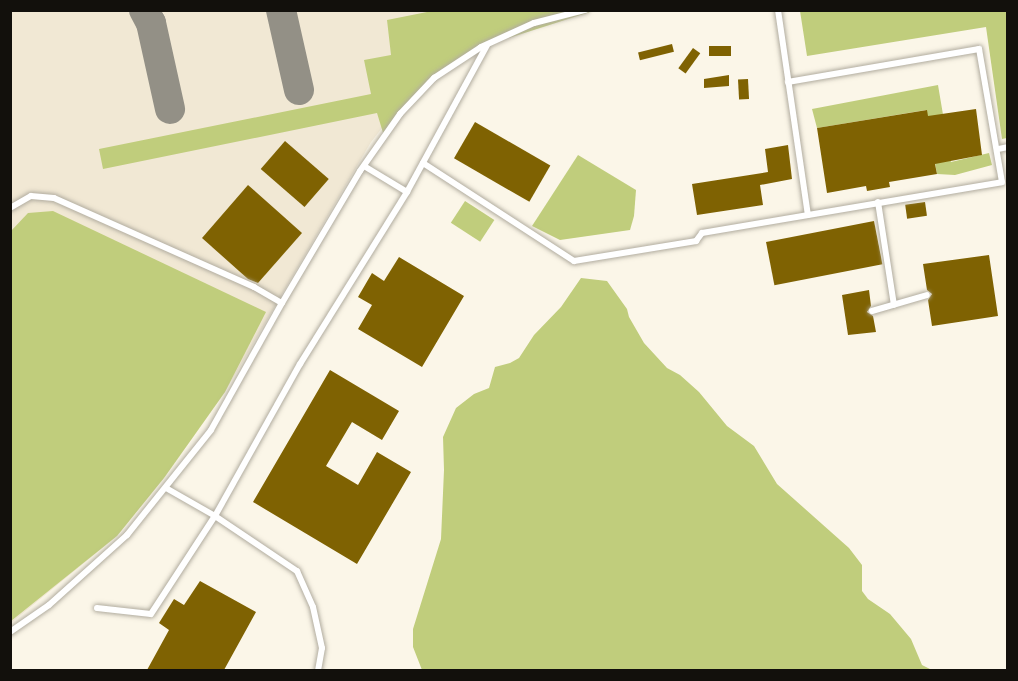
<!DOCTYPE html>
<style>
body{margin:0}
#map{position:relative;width:1018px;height:681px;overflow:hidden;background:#fbf6e8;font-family:Overpass,sans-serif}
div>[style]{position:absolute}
.built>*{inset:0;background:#f1e8d4}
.green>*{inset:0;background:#c0cd7c;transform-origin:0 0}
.taxiway>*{height:30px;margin:-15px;padding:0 15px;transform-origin:15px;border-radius:15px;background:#939086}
.building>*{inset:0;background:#7f6202;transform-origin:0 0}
.roads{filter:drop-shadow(0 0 2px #b1ac9f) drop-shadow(0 0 2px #b1ac9f)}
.service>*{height:6px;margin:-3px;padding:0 3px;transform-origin:3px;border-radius:3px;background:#fff}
span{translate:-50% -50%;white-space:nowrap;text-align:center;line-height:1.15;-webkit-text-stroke:5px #fff;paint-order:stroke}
.frame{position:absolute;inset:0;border:12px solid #12100c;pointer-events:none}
</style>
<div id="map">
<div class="built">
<div style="clip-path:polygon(11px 11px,573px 11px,510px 26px,420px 80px,371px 142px,225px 392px,164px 478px,117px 536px,11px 623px)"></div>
</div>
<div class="green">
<div style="clip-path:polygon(437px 10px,593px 11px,487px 45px,434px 78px,384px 136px,377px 113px,103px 169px,99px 149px,371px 94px,364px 60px,391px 55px,387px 20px)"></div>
<div style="clip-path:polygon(800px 11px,1007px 11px,1007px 138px,1002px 139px,986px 27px,807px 56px)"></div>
<div style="clip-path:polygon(938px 85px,951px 162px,989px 153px,992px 165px,955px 175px,937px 174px,926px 110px,817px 128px,812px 109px)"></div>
<div style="clip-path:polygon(578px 155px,636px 190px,634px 216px,630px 230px,560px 240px,532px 226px)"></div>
<div style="left:465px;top:201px;width:35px;height:26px;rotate:33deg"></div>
<div style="clip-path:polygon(53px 211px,266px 312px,225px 392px,164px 478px,117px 536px,11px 621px,11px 231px,28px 213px)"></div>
<div style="clip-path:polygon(581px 278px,607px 281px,627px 309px,629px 317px,644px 343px,667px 368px,680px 375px,699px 392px,727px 426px,754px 446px,777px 484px,849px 548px,862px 565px,862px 591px,868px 599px,890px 614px,911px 639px,922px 665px,932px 670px,422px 670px,413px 647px,413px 629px,441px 539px,444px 470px,443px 437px,456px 408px,474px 394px,489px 388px,495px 367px,510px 363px,519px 358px,534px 335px,561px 307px)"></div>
</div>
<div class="taxiway">
<div style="left:144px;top:10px;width:15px;rotate:62deg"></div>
<div style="left:151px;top:23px;width:88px;rotate:77.5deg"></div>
<div style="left:281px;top:10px;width:82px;rotate:77.3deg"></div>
</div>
<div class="building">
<div style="left:672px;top:44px;width:8px;height:35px;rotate:76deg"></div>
<div style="left:731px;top:46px;width:10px;height:22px;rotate:90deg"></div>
<div style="left:693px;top:48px;width:9px;height:25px;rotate:36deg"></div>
<div style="clip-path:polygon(729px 75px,729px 86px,704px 88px,704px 79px)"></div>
<div style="left:748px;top:79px;width:20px;height:10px;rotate:87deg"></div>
<div style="clip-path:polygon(976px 109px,982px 155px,935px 164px,937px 174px,889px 182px,890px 187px,867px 191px,866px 186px,827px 193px,817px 128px,927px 110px,928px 116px)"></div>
<div style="left:475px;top:122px;width:87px;height:42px;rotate:30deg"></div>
<div style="left:285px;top:141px;width:58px;height:37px;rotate:41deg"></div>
<div style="clip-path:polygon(788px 145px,792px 179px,760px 185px,763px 205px,697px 215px,692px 184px,768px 172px,765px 149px)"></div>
<div style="clip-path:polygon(248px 185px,302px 233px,258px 283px,248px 279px,202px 238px)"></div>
<div style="left:925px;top:202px;width:14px;height:20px;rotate:82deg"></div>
<div style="left:874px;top:221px;width:44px;height:110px;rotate:79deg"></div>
<div style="clip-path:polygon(989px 255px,998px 316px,932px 326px,928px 300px,932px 294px,927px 290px,923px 264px)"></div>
<div style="clip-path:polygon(399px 257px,464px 296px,422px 367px,358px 329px,372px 305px,358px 297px,372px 273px,384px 281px)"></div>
<div style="clip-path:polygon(869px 290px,871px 306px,867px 312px,873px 316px,876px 332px,848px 335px,842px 295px)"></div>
<div style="clip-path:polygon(330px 370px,399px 411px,382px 440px,352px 422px,326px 466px,358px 485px,377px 452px,411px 472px,357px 564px,253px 502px)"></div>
<div style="clip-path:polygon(200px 581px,256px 612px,224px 670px,147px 670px,169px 630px,159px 623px,174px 599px,184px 605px)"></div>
</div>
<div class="roads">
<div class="service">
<div style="left:778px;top:10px;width:207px;rotate:81.7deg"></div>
<div style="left:998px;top:149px;width:10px;rotate:-11deg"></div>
<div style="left:423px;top:163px;width:180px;rotate:33deg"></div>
<div style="left:574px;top:261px;width:124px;rotate:-9.3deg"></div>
<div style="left:696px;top:241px;width:10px;rotate:-53deg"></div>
<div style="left:702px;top:233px;width:304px;rotate:-9.6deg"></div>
<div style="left:1002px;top:182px;width:135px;rotate:-99.8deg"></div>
<div style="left:979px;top:49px;width:194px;rotate:170.2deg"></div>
<div style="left:364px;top:166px;width:50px;rotate:31.2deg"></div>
<div style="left:407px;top:192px;width:167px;rotate:-61.4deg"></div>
<div style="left:878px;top:202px;width:104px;rotate:81.2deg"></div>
<div style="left:10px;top:208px;width:24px;rotate:-30deg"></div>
<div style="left:31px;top:196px;width:23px;rotate:5deg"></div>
<div style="left:54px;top:198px;width:219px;rotate:24deg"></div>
<div style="left:254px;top:287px;width:32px;rotate:30deg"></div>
<div style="left:872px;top:311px;width:57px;rotate:-16.2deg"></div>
<div style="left:166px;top:488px;width:56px;rotate:29.7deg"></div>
<div style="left:215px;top:516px;width:99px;rotate:33.9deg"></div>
<div style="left:297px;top:571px;width:39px;rotate:66deg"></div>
<div style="left:313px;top:607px;width:42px;rotate:77.6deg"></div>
<div style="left:322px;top:648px;width:22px;rotate:100deg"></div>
<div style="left:97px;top:608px;width:54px;rotate:6.3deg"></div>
<div style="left:151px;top:614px;width:117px;rotate:-56.9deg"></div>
<div style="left:215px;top:516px;width:174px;rotate:-60.8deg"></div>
<div style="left:300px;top:364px;width:203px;rotate:-58.1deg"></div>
<div style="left:10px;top:632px;width:47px;rotate:-34.7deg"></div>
<div style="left:49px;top:605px;width:105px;rotate:-41.9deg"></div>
<div style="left:127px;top:535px;width:134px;rotate:-51.3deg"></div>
<div style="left:211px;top:430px;width:145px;rotate:-60.8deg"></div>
<div style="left:282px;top:303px;width:153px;rotate:-59.4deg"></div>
<div style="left:360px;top:171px;width:70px;rotate:-54.9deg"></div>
<div style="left:400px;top:114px;width:50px;rotate:-46.6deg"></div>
<div style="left:434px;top:78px;width:56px;rotate:-33.4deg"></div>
<div style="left:481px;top:47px;width:58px;rotate:-24.4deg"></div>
<div style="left:534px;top:23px;width:53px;rotate:-14.3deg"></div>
</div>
</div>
<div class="frame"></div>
</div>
